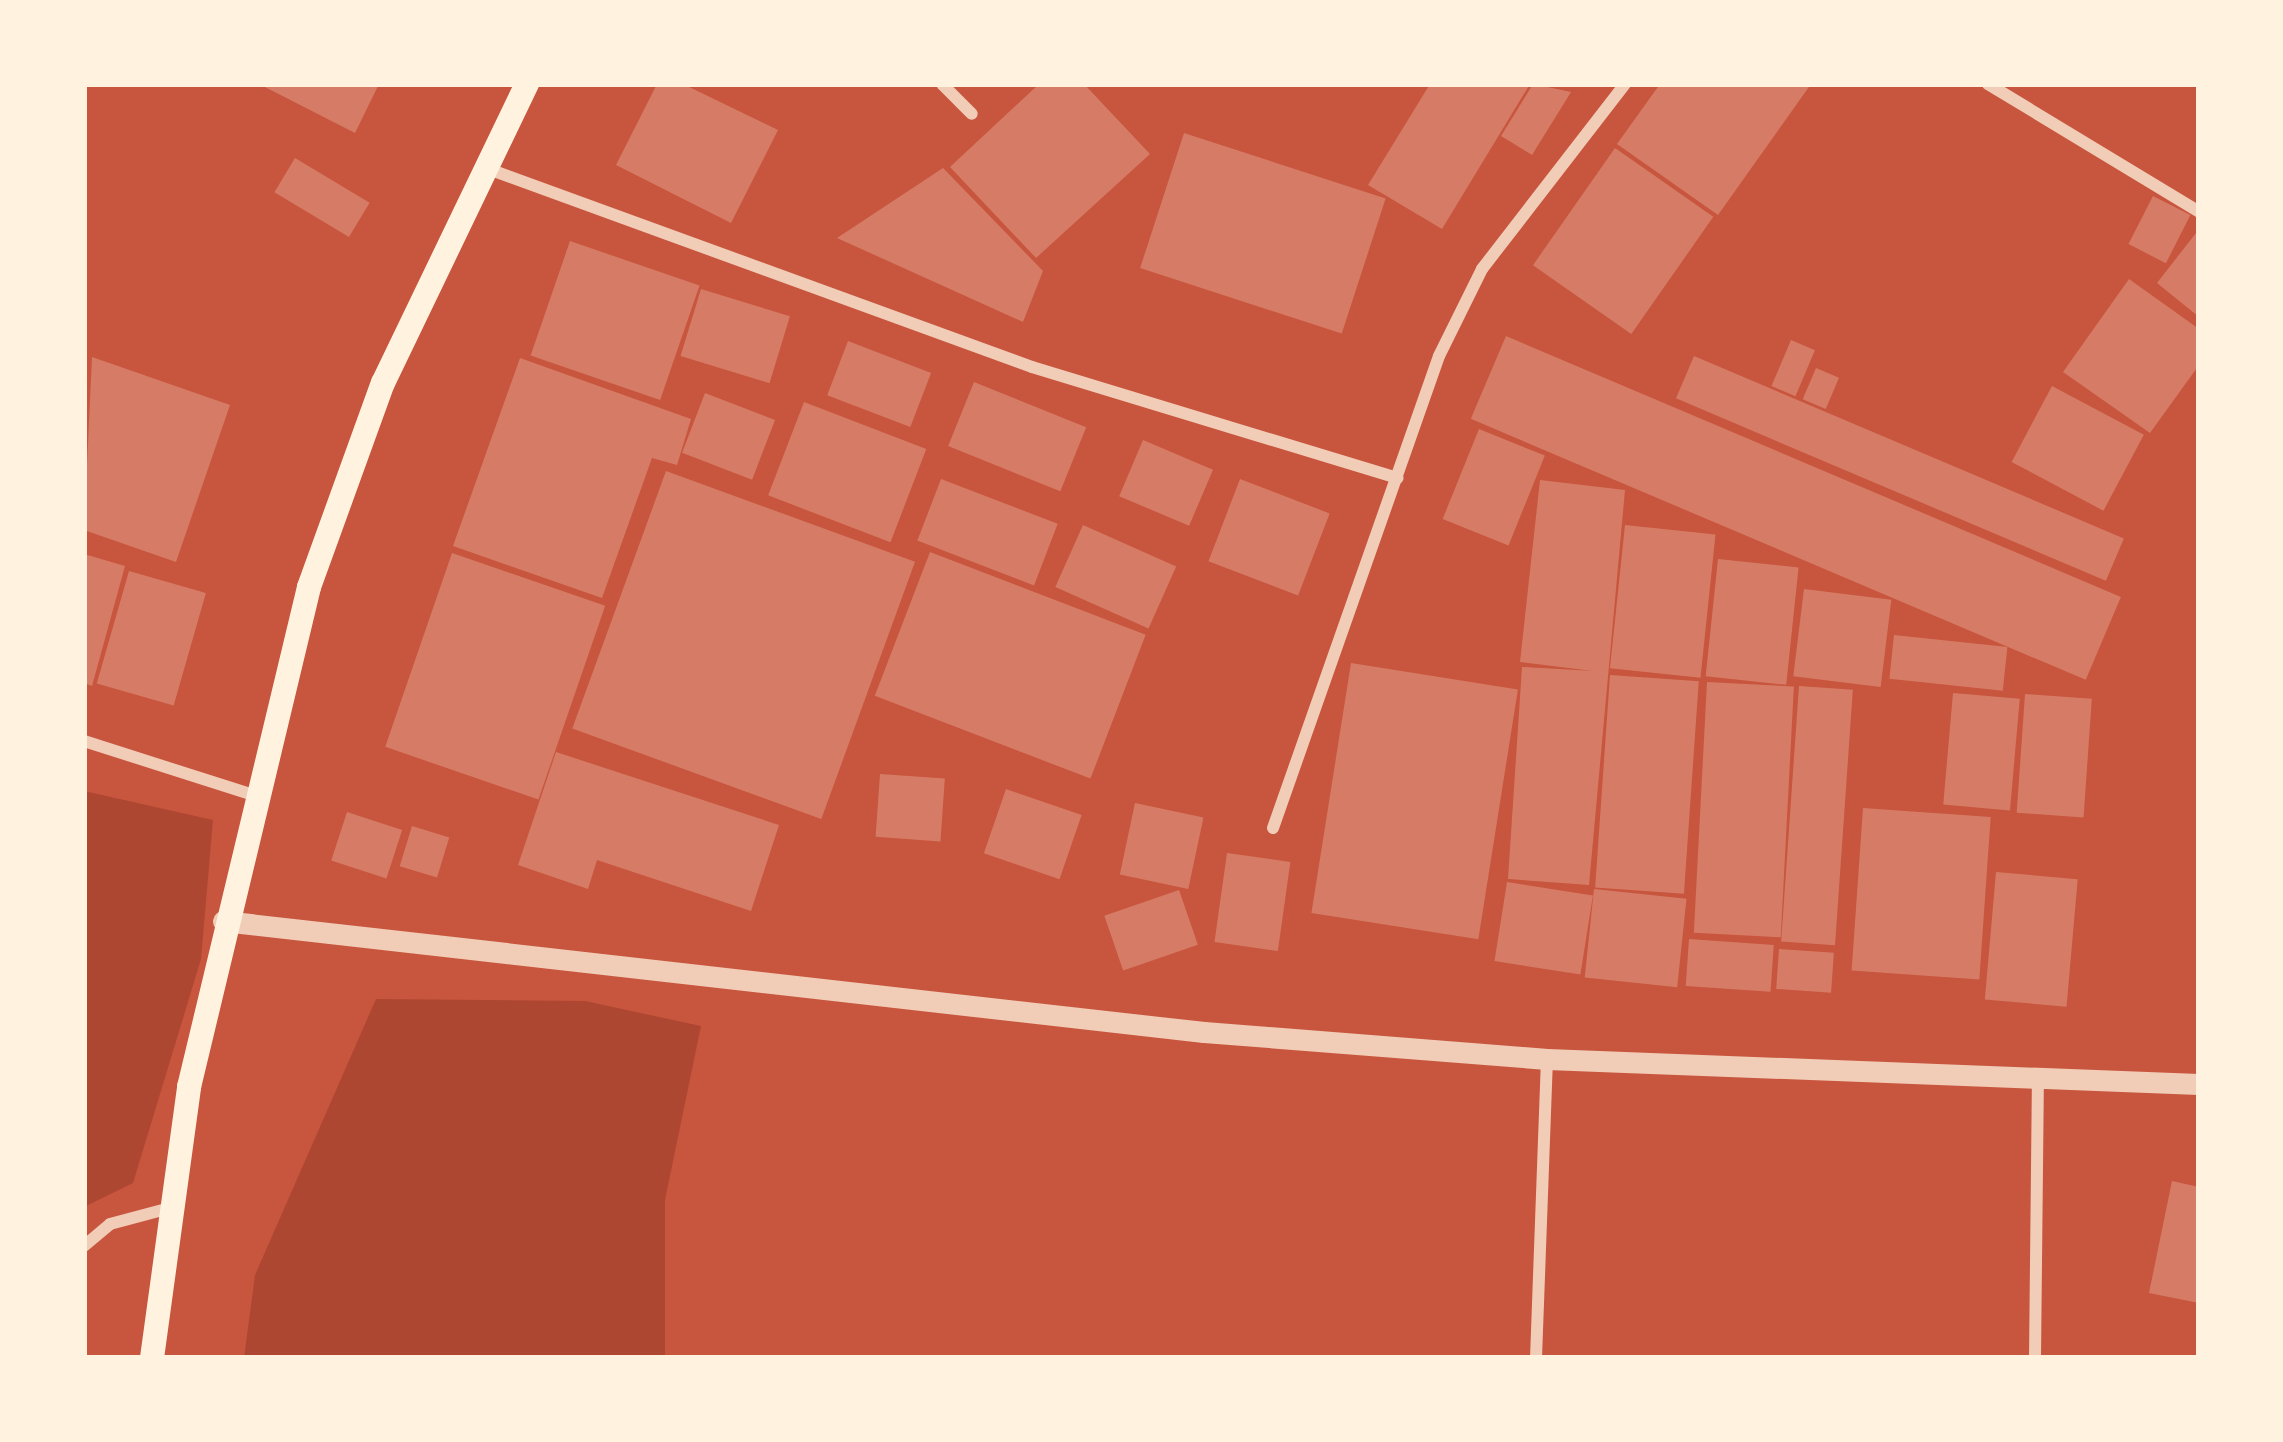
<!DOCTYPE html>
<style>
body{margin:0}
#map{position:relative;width:2283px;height:1442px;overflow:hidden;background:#c8553d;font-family:"Space Grotesk",sans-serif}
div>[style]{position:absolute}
.green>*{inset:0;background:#ae4732}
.building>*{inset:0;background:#d67c66;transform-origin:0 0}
.minor>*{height:12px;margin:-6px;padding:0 6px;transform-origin:6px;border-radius:6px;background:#f1ccb7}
.tertiary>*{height:21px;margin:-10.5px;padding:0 10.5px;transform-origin:10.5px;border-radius:10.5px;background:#f1ccb7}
.secondary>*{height:24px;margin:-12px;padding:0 12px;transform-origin:12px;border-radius:12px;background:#fff3e0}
span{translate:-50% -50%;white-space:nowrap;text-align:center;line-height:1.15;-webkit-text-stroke:10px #fff3e0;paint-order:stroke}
.frame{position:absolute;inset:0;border:87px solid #fff3e0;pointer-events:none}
</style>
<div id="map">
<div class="green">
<div style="clip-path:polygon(84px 791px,213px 820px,201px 959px,133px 1183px,84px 1207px)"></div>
<div style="clip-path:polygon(376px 999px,585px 1001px,701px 1026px,665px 1200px,665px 1358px,244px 1358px,255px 1275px)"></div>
</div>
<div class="building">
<div style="clip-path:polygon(259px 84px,379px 84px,355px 133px)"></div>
<div style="clip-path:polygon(657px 84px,683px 84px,778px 130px,731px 223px,616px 165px)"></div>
<div style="clip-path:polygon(1039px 84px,1084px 84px,1150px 154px,1036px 258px,950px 167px)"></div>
<div style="clip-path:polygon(1430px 84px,1530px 84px,1442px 229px,1368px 185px)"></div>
<div style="clip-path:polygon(1533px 84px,1571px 92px,1532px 155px,1501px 136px)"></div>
<div style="clip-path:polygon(1660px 84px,1811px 84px,1718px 215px,1617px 144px)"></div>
<div style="left:1184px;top:133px;width:212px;height:142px;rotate:18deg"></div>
<div style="left:1615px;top:148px;width:120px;height:143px;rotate:35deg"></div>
<div style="left:295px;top:158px;width:87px;height:40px;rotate:31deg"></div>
<div style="clip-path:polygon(943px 168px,1043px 271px,1023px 322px,837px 238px)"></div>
<div style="left:2153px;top:196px;width:42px;height:54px;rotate:27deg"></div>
<div style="clip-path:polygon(2196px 233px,2199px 236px,2199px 317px,2157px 283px)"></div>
<div style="left:570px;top:241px;width:137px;height:121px;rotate:19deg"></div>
<div style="clip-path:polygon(2129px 279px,2199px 329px,2199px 365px,2150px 433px,2063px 372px)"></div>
<div style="left:701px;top:289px;width:93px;height:70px;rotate:17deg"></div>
<div style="left:1506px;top:336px;width:668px;height:90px;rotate:23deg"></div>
<div style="left:1791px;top:340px;width:26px;height:50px;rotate:23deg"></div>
<div style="left:848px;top:341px;width:89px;height:58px;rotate:21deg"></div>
<div style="left:1694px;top:356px;width:467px;height:46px;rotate:23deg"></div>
<div style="clip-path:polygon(92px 357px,230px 405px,176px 562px,84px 530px)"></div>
<div style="clip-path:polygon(520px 358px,691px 419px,677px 465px,652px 458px,602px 598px,453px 546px)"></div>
<div style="left:1816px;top:368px;width:25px;height:34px;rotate:23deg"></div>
<div style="left:974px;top:382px;width:121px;height:69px;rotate:22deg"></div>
<div style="left:2052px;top:386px;width:104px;height:86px;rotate:28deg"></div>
<div style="left:705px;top:393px;width:75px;height:64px;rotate:21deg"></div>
<div style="left:804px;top:402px;width:131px;height:100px;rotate:21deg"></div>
<div style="left:1479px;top:429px;width:71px;height:97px;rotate:22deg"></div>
<div style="left:1143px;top:440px;width:76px;height:61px;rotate:23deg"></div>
<div style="left:666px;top:471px;width:265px;height:274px;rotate:20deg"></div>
<div style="left:941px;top:479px;width:125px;height:66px;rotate:21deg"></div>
<div style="left:1240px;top:479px;width:96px;height:88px;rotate:21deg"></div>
<div style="clip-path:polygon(1540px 480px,1625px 490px,1589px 885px,1508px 879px,1522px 667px,1593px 671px,1520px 662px)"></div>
<div style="left:1083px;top:525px;width:102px;height:68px;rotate:24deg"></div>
<div style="left:1625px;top:525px;width:91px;height:144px;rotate:6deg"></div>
<div style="left:930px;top:552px;width:231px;height:154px;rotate:21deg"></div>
<div style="left:452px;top:553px;width:162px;height:205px;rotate:19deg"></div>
<div style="clip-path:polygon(84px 554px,125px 566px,92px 686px,84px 683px)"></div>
<div style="left:1718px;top:559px;width:81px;height:118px;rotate:6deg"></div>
<div style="left:129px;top:571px;width:80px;height:117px;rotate:16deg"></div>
<div style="left:1804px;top:589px;width:88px;height:88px;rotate:7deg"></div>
<div style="left:1894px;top:635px;width:114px;height:44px;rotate:6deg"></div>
<div style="left:1351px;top:663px;width:169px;height:253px;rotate:9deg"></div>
<div style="left:1610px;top:675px;width:89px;height:213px;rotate:4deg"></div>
<div style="left:1707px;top:682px;width:87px;height:251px;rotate:3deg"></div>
<div style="left:1799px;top:686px;width:54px;height:256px;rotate:4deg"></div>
<div style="left:1953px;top:693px;width:67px;height:112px;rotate:5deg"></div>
<div style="left:2025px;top:694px;width:67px;height:119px;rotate:4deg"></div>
<div style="clip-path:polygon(556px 752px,779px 825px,751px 911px,597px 860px,588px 889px,518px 865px)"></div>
<div style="left:880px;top:774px;width:65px;height:63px;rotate:4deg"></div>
<div style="left:1006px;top:789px;width:80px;height:68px;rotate:19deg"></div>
<div style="left:1135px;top:803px;width:70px;height:73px;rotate:12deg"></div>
<div style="left:1863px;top:808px;width:128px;height:163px;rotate:4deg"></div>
<div style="left:347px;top:812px;width:58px;height:51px;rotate:18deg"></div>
<div style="left:412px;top:826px;width:39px;height:42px;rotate:17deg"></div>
<div style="left:1227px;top:853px;width:64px;height:90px;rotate:8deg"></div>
<div style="left:1996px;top:872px;width:82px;height:128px;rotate:5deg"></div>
<div style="left:1507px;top:882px;width:87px;height:80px;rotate:9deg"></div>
<div style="left:1594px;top:889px;width:93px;height:89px;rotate:6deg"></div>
<div style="left:1179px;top:890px;width:58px;height:79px;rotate:71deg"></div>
<div style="left:1689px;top:939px;width:85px;height:47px;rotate:4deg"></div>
<div style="left:1779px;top:949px;width:55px;height:40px;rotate:4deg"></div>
<div style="clip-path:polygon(2172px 1181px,2199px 1187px,2199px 1303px,2149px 1293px)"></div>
</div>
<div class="minor">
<div style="left:942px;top:84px;width:42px;rotate:45deg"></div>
<div style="left:1988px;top:84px;width:247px;rotate:31.2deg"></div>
<div style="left:483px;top:167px;width:584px;rotate:20.02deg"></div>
<div style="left:1032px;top:367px;width:382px;rotate:16.9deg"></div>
<div style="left:84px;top:741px;width:177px;rotate:17.7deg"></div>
<div style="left:1273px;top:828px;width:500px;rotate:-70.62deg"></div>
<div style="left:1439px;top:356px;width:97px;rotate:-63.7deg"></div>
<div style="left:1482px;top:269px;width:234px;rotate:-52.3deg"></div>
<div style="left:84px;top:1246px;width:34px;rotate:-40deg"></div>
<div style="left:110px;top:1224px;width:62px;rotate:-14.9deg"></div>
<div style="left:1536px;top:1358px;width:299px;rotate:-87.9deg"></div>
<div style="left:2035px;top:1358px;width:280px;rotate:-89.4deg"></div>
</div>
<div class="tertiary">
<div style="left:223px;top:921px;width:987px;rotate:6.46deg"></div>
<div style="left:1204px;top:1032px;width:344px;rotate:4.5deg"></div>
<div style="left:1547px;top:1059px;width:652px;rotate:2.2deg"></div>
</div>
<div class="secondary">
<div style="left:152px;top:1358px;width:274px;rotate:-82.2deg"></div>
<div style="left:189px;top:1087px;width:514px;rotate:-76.5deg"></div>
<div style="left:309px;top:587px;width:217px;rotate:-70.1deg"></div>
<div style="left:383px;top:383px;width:332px;rotate:-64.3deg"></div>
</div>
<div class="frame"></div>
</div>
